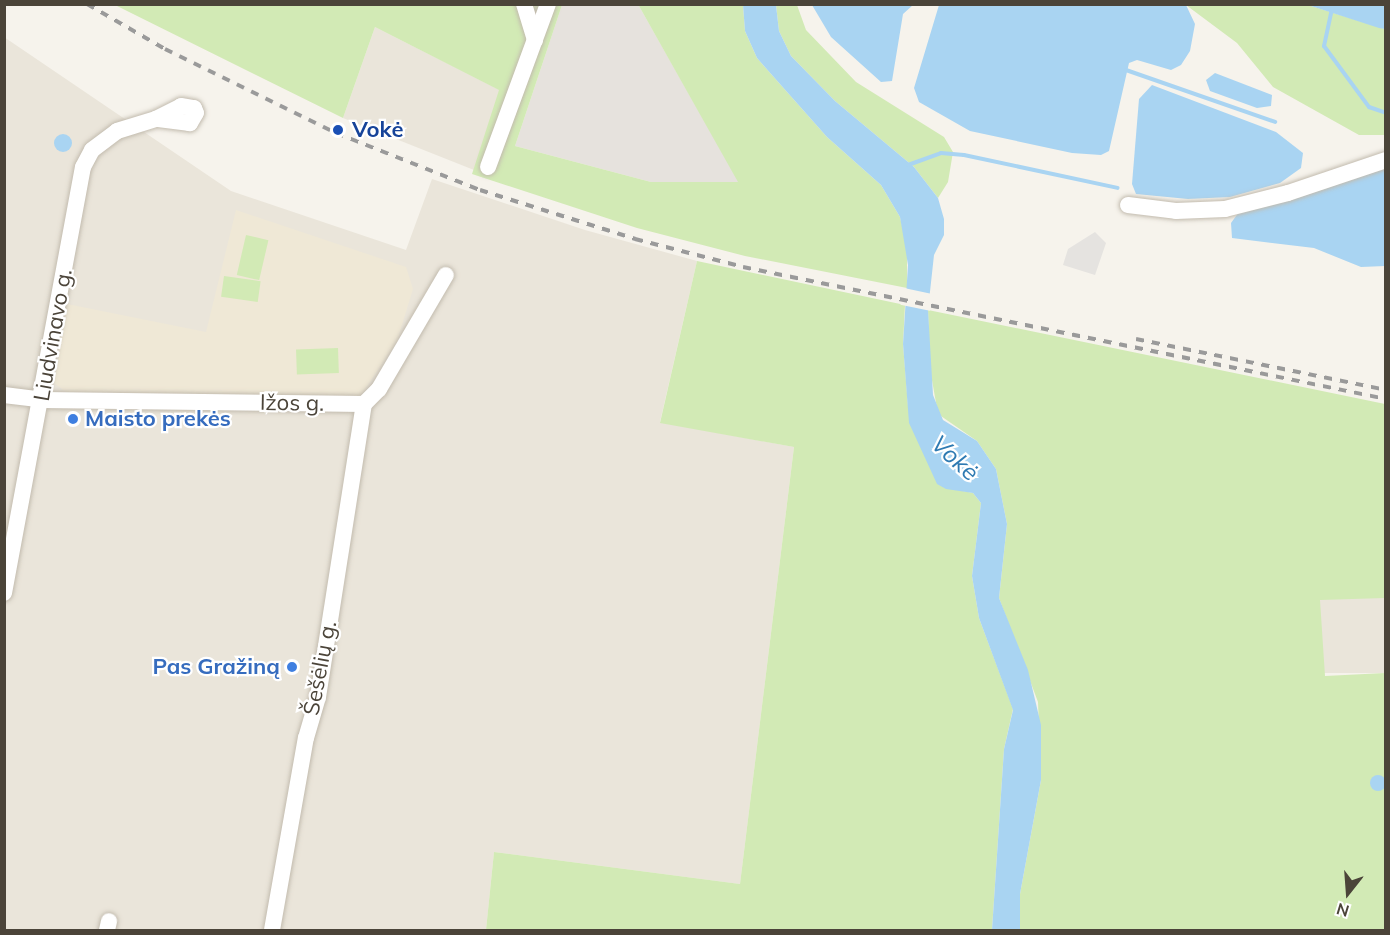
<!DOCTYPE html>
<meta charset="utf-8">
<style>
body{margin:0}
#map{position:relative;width:1390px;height:935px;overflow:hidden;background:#f6f3ec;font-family:Mulish,sans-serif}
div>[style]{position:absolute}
.residential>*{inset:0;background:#eae5da;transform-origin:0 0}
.industrial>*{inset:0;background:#e6e2dd}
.education>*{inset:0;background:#efe8d6}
.green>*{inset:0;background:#d2eab5;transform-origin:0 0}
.parking>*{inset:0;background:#e5e3e0}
.water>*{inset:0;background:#a9d4f2}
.round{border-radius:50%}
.pier>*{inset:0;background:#f6f3ec;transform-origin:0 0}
.stream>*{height:4px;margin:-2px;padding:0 2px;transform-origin:2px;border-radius:2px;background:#a9d4f2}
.roads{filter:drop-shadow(0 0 2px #c2bbae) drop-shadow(0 0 2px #c2bbae)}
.minor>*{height:16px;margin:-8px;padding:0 8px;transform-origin:8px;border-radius:8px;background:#fff}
.rail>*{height:4px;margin-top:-2px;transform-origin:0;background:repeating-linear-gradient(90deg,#9a9a9a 0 8px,transparent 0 16px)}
.dots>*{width:16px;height:16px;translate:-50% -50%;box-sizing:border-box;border:3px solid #fff;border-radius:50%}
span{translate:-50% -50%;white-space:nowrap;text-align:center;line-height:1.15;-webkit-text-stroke:4.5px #fff;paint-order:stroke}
.transit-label{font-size:22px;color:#164399;font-weight:700}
.left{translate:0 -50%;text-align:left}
.street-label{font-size:22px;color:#4b4439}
.shop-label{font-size:22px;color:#366cbe;font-weight:700}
.right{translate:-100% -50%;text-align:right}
.water-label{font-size:24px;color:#2e7ab2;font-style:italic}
.frame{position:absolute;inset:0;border:6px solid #4b4439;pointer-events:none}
.north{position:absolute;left:1318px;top:863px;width:60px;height:60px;-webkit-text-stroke:4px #fff;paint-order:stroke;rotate:197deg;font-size:16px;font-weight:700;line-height:24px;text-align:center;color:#4b4439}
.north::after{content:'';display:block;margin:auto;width:21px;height:27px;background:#4b4439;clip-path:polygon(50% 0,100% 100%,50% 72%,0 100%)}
</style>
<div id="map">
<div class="residential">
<div style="clip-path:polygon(375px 27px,500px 90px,474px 170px,343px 118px)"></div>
<div style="clip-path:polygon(4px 37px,231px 191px,406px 250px,432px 179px,585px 230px,697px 261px,660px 422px,794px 447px,740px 884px,494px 852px,486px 930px,5px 930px)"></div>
<div style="left:1385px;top:598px;width:75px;height:65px;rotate:90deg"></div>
</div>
<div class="industrial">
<div style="clip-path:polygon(562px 5px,639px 6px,739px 182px,651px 182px,515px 146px)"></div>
</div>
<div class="education">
<div style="clip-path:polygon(236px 210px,406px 267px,413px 289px,397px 341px,360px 397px,66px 392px,54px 383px,67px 304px,206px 332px)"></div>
</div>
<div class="green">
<div style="clip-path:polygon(115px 5px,562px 5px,515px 146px,651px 182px,738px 182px,639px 6px,618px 5px,743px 5px,745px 31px,757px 58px,827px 137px,881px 185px,900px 217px,907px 247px,907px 288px,745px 256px,637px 228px,472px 174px,499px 90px,375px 27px,343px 118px)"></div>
<div style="clip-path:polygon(776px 5px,797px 5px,806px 30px,856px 82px,944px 137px,953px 152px,948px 182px,938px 198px,914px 167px,835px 101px,791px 56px,779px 31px)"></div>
<div style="clip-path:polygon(1186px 5px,1308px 5px,1385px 29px,1385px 135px,1359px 135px,1273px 87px,1237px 43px)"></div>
<div style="left:246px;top:235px;width:23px;height:41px;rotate:13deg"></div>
<div style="clip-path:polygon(697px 261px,905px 305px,903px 344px,908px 406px,963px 491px,973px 493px,981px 503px,972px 576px,979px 618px,1013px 709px,1004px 749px,992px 930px,486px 930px,494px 852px,740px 884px,794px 447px,660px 423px)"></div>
<div style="left:224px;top:276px;width:37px;height:21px;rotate:8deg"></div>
<div style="clip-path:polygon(928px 310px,1385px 404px,1385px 598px,1320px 600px,1325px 676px,1385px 673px,1385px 930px,1020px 930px,1020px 894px,1041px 780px,1038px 702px,999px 598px,1007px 524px,996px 469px,977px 441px,938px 414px,930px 369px)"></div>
<div style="left:338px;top:348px;width:25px;height:42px;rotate:88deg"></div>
</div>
<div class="parking">
<div style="clip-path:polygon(1095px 232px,1106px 243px,1095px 275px,1063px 265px,1068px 249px)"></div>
</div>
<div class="water">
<div style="clip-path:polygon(743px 5px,776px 5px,779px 31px,791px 56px,835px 101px,914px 167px,938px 198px,944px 219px,944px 235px,934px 255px,928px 310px,933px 395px,943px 420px,977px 441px,996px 469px,1007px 524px,999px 598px,1028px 670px,1041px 725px,1041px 780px,1020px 894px,1020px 930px,992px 930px,1004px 749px,1013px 710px,979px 618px,972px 576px,981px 503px,973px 493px,946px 489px,937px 484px,909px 423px,903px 344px,908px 265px,900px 217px,881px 185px,827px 137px,757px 58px,745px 31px)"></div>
<div style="clip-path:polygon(812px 5px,913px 5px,903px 14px,892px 81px,881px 82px,831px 37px)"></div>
<div style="clip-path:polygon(939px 5px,1186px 5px,1195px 24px,1190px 51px,1181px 65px,1171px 70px,1137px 60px,1129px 63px,1109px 151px,1101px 155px,1072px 153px,970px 131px,919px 102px,914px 88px)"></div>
<div style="clip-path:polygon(1308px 5px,1385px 5px,1385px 29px,1379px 28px)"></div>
<div style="clip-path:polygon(1215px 73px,1272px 95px,1271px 106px,1257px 108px,1210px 91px,1206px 80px)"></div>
<div style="clip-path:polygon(1152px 85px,1276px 132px,1303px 153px,1301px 168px,1280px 183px,1230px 197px,1188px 199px,1136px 194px,1132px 184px,1139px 99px)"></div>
<div class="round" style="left:54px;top:134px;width:18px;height:18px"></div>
<div style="clip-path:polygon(1385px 169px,1385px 266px,1361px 267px,1314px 248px,1232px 238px,1231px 223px,1239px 212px)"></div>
<div class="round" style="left:1370px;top:775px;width:16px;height:16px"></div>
</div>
<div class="pier">
<div style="left:904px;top:288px;width:30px;height:17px;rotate:12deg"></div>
</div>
<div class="stream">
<div style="left:1333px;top:4px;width:43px;rotate:102.1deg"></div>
<div style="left:1324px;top:46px;width:76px;rotate:53.6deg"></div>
<div style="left:1369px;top:107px;width:18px;rotate:19deg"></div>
<div style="left:1126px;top:70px;width:158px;rotate:19.2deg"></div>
<div style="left:908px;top:165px;width:35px;rotate:-20deg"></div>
<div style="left:941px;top:153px;width:23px;rotate:5deg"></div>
<div style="left:964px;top:155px;width:157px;rotate:12.1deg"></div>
</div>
<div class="roads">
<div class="minor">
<div style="left:524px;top:4px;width:38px;rotate:73deg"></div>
<div style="left:488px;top:167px;width:174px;rotate:-69.8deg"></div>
<div style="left:1128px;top:205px;width:48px;rotate:7.1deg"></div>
<div style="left:1176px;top:211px;width:49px;rotate:-2.3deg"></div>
<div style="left:1225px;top:209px;width:65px;rotate:-14.3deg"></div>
<div style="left:1288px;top:193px;width:103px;rotate:-18.6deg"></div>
<div style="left:4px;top:395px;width:38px;rotate:7deg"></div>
<div style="left:42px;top:400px;width:322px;rotate:0.7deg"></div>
<div style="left:364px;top:404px;width:21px;rotate:-45deg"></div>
<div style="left:379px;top:389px;width:132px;rotate:-59.6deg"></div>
<div style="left:4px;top:593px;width:433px;rotate:-79.5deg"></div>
<div style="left:83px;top:167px;width:19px;rotate:-62deg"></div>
<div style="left:92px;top:150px;width:31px;rotate:-37deg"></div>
<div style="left:117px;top:131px;width:41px;rotate:-17.1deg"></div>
<div style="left:156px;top:119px;width:28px;rotate:-27deg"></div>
<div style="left:181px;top:106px;width:13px;rotate:9deg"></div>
<div style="left:194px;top:108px;width:5px;rotate:68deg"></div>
<div style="left:196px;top:113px;width:12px;rotate:121deg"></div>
<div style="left:190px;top:123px;width:34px;rotate:-173deg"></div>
<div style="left:107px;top:930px;width:9px;rotate:-77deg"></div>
<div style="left:272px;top:930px;width:195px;rotate:-80deg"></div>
<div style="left:306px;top:738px;width:43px;rotate:-73.7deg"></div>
<div style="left:318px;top:697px;width:297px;rotate:-81.1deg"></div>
</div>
</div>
<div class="rail">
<div style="left:87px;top:4px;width:90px;rotate:30deg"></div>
<div style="left:165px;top:49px;width:191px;rotate:26.2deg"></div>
<div style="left:336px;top:133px;width:155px;rotate:21.6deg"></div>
<div style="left:480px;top:190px;width:163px;rotate:17.5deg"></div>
<div style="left:635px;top:239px;width:112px;rotate:14.5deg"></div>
<div style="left:743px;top:267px;width:656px;rotate:11.6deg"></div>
<div style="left:1136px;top:339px;width:255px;rotate:11.5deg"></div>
</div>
<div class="dots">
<div style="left:338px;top:130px;background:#1a4fb4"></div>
<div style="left:73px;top:419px;background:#3f7fe0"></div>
<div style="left:292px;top:667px;background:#3f7fe0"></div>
</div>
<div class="transit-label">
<span class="left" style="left:352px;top:130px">Vokė</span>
</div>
<div class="street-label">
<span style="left:53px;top:335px;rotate:-80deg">Liudvinavo g.</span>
<span style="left:292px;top:403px;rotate:1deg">Ižos g.</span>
<span style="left:320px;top:668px;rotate:-79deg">Šešėlių g.</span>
</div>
<div class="shop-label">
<span class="left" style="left:85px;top:419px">Maisto prekės</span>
<span class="right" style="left:280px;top:667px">Pas Gražiną</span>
</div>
<div class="water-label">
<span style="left:955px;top:458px;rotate:42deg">Vokė</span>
</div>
<div class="frame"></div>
<div class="north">N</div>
</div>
